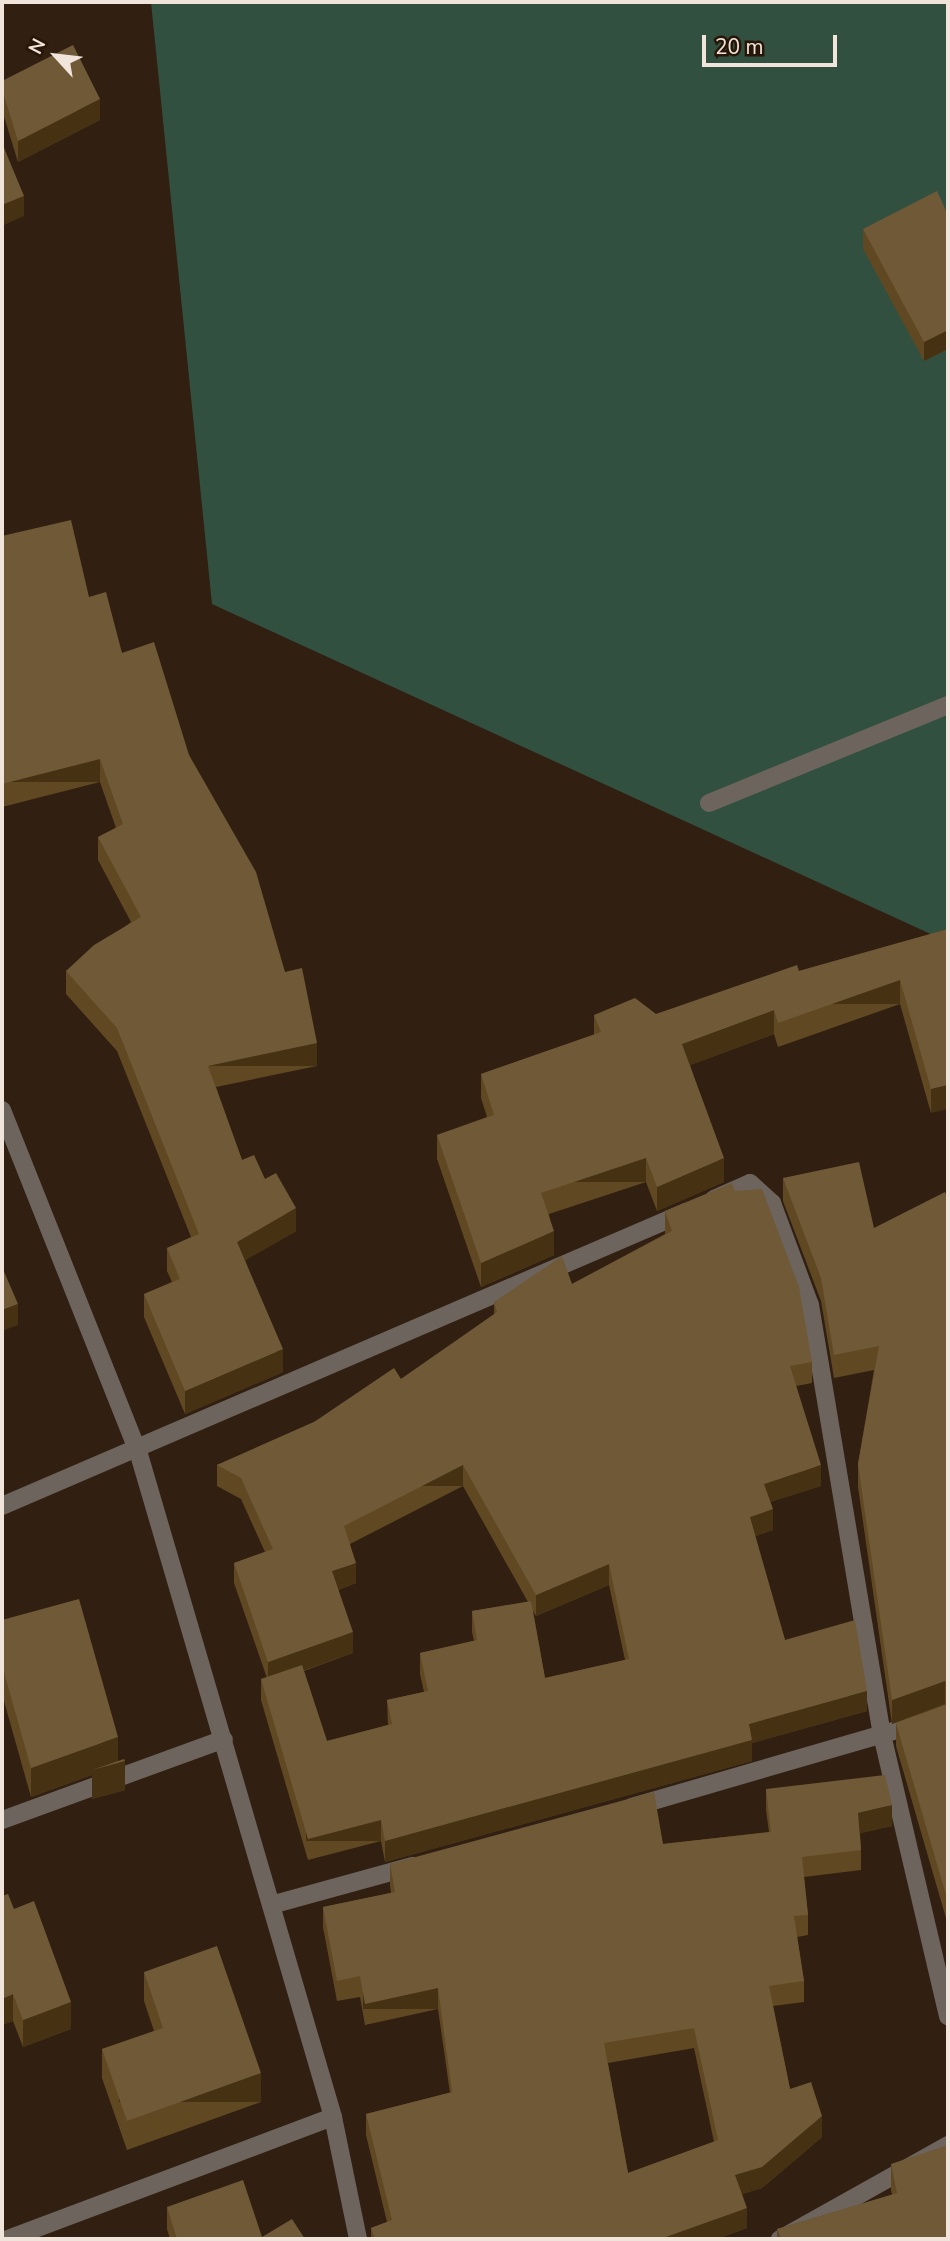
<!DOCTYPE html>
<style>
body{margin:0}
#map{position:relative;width:950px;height:2241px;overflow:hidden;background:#312011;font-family:"Nunito Sans",sans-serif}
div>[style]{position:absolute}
.green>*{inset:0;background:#32503f}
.street>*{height:18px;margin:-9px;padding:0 9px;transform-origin:9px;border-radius:9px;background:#6d655d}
.wall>*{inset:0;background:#604823}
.shaded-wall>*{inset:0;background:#473113;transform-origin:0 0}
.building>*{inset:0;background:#6f5937}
span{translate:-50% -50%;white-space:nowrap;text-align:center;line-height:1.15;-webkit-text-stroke:5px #271608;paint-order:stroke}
.frame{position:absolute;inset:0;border:4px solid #f0e4db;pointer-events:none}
.north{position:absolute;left:21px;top:21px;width:70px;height:70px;-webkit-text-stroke:5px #271608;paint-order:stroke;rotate:297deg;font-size:19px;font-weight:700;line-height:28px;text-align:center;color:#f0e4db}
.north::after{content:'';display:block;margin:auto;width:24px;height:32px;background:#f0e4db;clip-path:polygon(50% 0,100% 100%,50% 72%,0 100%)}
.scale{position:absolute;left:702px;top:35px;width:135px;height:32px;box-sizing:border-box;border:4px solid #f0e4db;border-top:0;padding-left:9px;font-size:21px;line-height:24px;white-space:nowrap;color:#f0e4db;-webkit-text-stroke:5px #271608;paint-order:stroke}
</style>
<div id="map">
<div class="green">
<div style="clip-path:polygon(151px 2px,948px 2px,948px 942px,212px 604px)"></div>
</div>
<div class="street">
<div style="left:709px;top:803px;width:258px;rotate:-22.3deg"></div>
<div style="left:2px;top:1110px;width:367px;rotate:68.3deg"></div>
<div style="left:138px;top:1451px;width:694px;rotate:73.68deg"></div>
<div style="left:333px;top:2117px;width:125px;rotate:78.4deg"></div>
<div style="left:714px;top:1199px;width:39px;rotate:-24deg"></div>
<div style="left:750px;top:1183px;width:30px;rotate:42deg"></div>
<div style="left:772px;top:1203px;width:109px;rotate:69.6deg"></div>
<div style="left:810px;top:1305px;width:440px;rotate:80.5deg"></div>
<div style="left:883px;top:1739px;width:285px;rotate:76.8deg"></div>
<div style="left:2px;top:1506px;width:745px;rotate:-23.26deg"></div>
<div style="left:632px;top:1807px;width:329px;rotate:-16.2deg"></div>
<div style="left:2px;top:1820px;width:236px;rotate:-20deg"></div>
<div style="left:271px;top:1905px;width:147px;rotate:-15.4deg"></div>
<div style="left:8px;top:2239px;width:347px;rotate:-20.6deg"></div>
<div style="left:780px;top:2239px;width:193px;rotate:-29.2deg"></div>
</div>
<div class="wall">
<div style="clip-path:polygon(2px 81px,100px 120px,18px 162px,2px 110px)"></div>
<div style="clip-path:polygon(948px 215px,948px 349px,924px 361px,863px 249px,863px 229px)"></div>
<div style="clip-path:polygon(2px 536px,89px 597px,122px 653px,189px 755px,285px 972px,317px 1066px,216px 1087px,242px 1160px,265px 1179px,296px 1231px,245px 1260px,283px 1372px,185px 1414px,144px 1317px,144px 1294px,172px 1282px,167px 1271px,167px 1248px,191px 1237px,117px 1051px,66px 994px,66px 971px,131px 922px,98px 860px,98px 837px,116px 828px,100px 782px,2px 807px)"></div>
<div style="clip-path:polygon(948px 929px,931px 1113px,900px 1004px,778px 1047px,774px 1034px,690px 1065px,724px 1182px,657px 1211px,646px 1182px,549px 1214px,554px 1255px,481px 1287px,437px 1159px,437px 1135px,487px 1117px,481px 1098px,481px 1074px,594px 1035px,594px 1015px,656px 1014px,799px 971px)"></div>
<div style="clip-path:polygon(783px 1178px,874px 1228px,948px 1199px,948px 1925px,896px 1746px,896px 1723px,946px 1705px,892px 1724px,858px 1487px,858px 1464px,874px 1370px,834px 1378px,821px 1301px,783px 1201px)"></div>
<div style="clip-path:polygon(evenodd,735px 1191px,812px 1362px,812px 1383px,796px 1386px,821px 1486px,770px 1502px,773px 1530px,755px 1536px,785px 1640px,867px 1711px,752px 1743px,752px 1761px,385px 1862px,381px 1841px,308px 1860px,261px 1700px,261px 1679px,267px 1678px,234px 1583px,234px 1563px,265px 1552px,241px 1499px,217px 1486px,217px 1465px,314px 1422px,401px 1379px,494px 1315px,494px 1302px,572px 1284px,665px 1234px,665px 1211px,735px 1191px,463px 1486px,528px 1602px,472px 1611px,472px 1632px,474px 1641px,420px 1653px,420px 1674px,424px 1692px,387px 1700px,388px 1725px,327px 1741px,304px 1671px,353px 1653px,338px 1590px,356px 1583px,350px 1544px,463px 1486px,735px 1191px,609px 1585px,625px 1660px,545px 1678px,533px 1611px,536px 1616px,609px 1585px)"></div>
<div style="clip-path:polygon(2px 1620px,118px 1761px,125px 1790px,92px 1799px,92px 1775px,31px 1797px,2px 1694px)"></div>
<div style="clip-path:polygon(evenodd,766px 1789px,892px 1826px,860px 1833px,861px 1850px,861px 1870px,804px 1877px,808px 1915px,808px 1935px,797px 1937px,804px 1981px,804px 2002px,773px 2006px,790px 2089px,822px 2137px,762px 2188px,742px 2194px,747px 2228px,717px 2239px,371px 2239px,371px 2228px,387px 2222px,366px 2135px,366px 2114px,450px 2093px,438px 2009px,365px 2025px,360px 1997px,337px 2001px,323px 1927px,323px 1907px,391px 1893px,390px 1885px,390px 1864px,663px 1844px,769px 1832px,766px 1810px,766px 1789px,694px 2048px,714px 2142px,628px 2173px,608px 2063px,694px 2048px)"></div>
<div style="clip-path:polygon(14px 1909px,71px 2029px,23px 2047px,13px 2021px,2px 2025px)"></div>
<div style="clip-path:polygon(144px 1972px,261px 2102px,127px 2150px,102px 2078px,102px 2049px,154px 2031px,144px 2001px)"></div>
<div style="clip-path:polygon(891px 2164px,948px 2239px,777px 2239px,777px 2229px,892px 2195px,891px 2190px)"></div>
<div style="clip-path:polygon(167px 2207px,262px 2237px,305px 2239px,170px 2239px,167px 2229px)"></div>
</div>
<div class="shaded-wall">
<div style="clip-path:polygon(100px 99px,100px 120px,18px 162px,18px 141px)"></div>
<div style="clip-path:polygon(24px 196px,24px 216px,2px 226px,2px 205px)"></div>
<div style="clip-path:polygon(948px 330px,948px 349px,924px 361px,924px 342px)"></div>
<div style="left:100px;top:759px;width:23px;height:101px;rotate:90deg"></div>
<div style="left:900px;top:980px;width:24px;height:129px;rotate:90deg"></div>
<div style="clip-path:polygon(774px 1010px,774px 1034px,682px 1068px,682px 1044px)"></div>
<div style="left:317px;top:1043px;width:23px;height:111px;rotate:90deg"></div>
<div style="clip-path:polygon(948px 1085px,948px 1109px,931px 1113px,931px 1089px)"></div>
<div style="left:646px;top:1158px;width:24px;height:111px;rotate:90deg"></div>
<div style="clip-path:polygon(724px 1158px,724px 1182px,657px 1211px,657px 1187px)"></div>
<div style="clip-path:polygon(296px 1208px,296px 1231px,237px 1265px,237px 1242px)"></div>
<div style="clip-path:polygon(554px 1231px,554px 1255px,481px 1287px,481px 1263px)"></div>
<div style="clip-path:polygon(18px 1304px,18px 1325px,2px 1331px,2px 1310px)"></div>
<div style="clip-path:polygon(283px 1349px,283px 1372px,185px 1414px,185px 1391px)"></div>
<div style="left:463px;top:1465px;width:21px;height:134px;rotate:90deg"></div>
<div style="clip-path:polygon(821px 1465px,821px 1486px,764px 1504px,764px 1484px)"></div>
<div style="clip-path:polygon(773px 1509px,773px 1530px,750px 1538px,750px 1517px)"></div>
<div style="clip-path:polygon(356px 1563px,356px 1583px,332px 1592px,332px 1571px)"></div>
<div style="clip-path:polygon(609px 1564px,609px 1585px,536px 1616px,536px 1595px)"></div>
<div style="clip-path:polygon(353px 1632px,353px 1653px,268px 1683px,268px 1662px)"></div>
<div style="clip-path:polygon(945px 1681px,945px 1704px,892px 1724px,892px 1700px)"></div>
<div style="clip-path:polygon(867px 1691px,867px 1711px,752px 1743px,752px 1761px,385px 1862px,385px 1841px,749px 1724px)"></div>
<div style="clip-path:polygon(118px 1737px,118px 1763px,125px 1761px,125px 1790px,92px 1799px,92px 1775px,31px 1797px,31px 1768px)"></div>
<div style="clip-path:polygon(892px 1805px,892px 1826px,858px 1834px,858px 1813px)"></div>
<div style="left:381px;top:1820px;width:21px;height:75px;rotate:90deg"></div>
<div style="left:438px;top:1988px;width:21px;height:75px;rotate:90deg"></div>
<div style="clip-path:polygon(13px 1994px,13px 2021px,2px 2025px,2px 1999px)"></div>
<div style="clip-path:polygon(71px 2002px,71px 2029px,23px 2047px,23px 2020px)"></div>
<div style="left:261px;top:2073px;width:29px;height:142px;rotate:90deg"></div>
<div style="clip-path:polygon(822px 2116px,822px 2137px,762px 2188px,735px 2196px,735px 2175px)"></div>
<div style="clip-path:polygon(747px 2208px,747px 2228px,717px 2239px,660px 2239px)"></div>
</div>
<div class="building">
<div style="clip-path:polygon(73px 45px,100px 99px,18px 141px,2px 89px,2px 81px)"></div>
<div style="clip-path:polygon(2px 143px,24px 196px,2px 205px)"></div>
<div style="clip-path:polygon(937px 191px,948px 215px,948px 330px,924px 342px,863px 229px)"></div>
<div style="clip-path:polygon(71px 520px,89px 597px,106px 592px,122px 653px,154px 642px,189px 755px,256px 872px,285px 972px,302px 968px,317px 1043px,208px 1066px,242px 1160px,254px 1155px,265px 1179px,276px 1173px,296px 1208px,237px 1242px,283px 1349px,185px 1391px,144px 1294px,180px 1279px,167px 1248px,199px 1234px,117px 1028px,66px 971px,94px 945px,141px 917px,98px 837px,123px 824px,100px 759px,2px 784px,2px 536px)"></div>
<div style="clip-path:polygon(948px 929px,948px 1085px,931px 1089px,900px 980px,778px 1023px,774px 1010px,682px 1044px,724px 1158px,657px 1187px,646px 1158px,541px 1193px,554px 1231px,481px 1263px,437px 1135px,494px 1115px,481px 1074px,601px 1032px,594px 1015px,635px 998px,656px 1014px,797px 965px,799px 971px)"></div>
<div style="clip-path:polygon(859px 1162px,874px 1228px,945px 1192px,948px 1199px,948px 1683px,945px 1681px,892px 1700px,858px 1464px,879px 1346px,834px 1355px,821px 1278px,783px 1178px)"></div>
<div style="clip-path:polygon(732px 1183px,735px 1191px,762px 1189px,799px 1287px,812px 1362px,790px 1366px,821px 1465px,764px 1484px,773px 1509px,750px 1517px,785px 1640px,855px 1620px,867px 1691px,749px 1724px,752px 1740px,385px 1841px,381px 1820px,308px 1839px,261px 1679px,302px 1665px,327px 1741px,392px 1724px,387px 1700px,428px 1691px,420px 1653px,477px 1640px,472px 1611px,531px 1601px,545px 1678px,629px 1659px,609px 1564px,536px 1595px,463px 1465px,344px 1526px,356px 1563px,332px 1571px,353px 1632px,268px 1662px,234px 1563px,273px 1549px,241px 1478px,217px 1465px,314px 1422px,394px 1368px,401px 1379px,497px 1312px,494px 1302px,562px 1256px,572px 1284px,672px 1231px,665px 1211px)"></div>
<div style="clip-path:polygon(2px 1267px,18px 1304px,2px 1310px)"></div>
<div style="clip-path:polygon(79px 1599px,118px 1737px,31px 1768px,2px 1665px,2px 1620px)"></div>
<div style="clip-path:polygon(948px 1704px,948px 1902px,896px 1723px)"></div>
<div style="clip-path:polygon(124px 1759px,125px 1761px,92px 1770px)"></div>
<div style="clip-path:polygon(evenodd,885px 1775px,892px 1805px,858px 1813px,861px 1850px,802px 1857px,808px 1915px,794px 1916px,804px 1981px,769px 1986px,790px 2089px,811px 2082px,822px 2116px,762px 2167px,735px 2175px,747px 2208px,660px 2239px,375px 2239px,371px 2228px,392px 2220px,366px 2114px,452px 2092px,438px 1988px,365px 2004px,360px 1976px,337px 1981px,323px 1907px,395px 1892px,390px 1864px,654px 1792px,663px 1844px,771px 1832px,766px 1789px,885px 1775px,694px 2028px,718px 2140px,628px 2173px,604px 2043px,694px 2028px)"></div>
<div style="clip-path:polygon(8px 1894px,14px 1909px,34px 1901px,71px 2002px,23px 2020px,13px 1994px,2px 1999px,2px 1896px)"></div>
<div style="clip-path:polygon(217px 1946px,261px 2073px,127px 2121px,102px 2049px,163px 2028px,144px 1972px)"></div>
<div style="clip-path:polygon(948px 2145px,948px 2239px,781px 2239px,777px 2229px,897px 2193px,891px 2164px)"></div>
<div style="clip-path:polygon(243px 2180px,262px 2237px,292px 2219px,305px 2239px,177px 2239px,167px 2207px)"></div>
</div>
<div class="frame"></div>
<div class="north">N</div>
<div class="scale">20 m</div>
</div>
